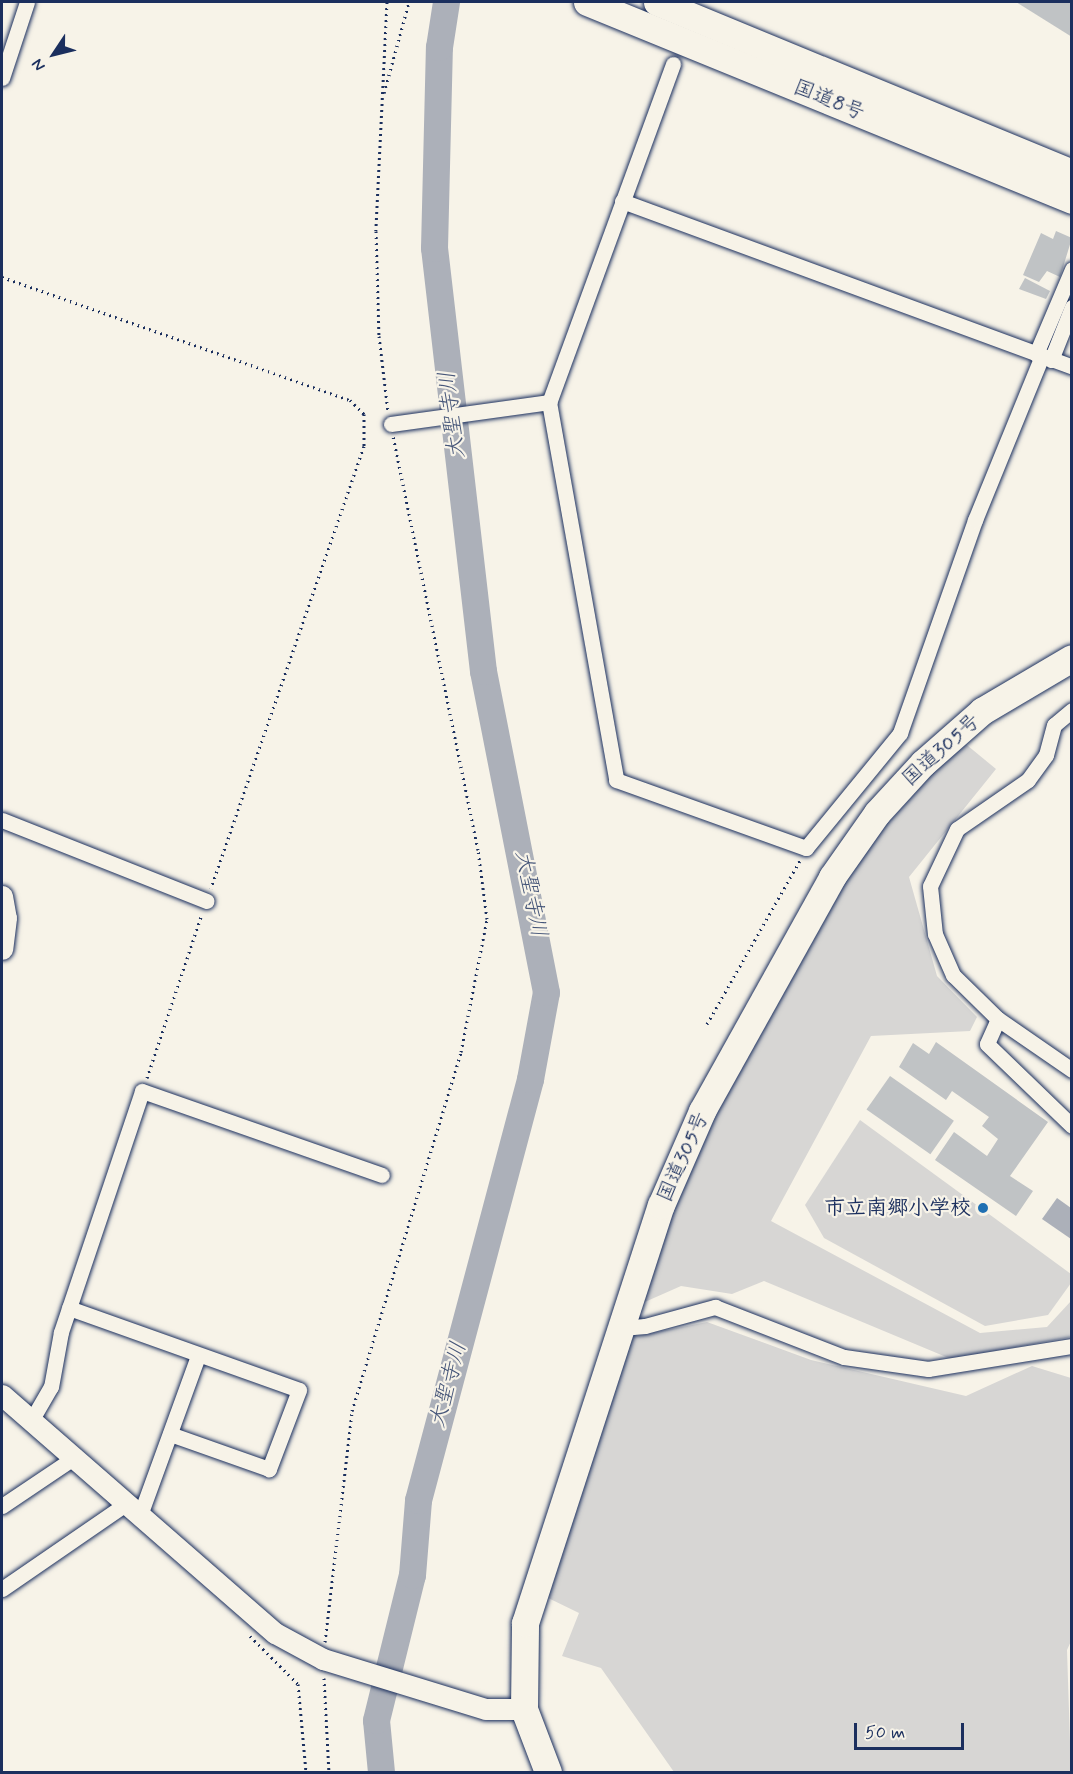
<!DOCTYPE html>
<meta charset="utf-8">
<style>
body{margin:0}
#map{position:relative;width:1073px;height:1774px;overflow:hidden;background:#f7f3e8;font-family:Mynerve,"Klee One",sans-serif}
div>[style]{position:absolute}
.green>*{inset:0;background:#d7d6d4}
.water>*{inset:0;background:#acb0b9}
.river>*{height:27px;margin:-13.5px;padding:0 13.5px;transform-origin:13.5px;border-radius:13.5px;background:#acb0b9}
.building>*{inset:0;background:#c0c3c5;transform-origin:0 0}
.path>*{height:3px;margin-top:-1.5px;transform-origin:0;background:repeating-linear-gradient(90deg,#1b2f5e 0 1.5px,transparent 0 6px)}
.roads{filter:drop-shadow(0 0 2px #1b2f5e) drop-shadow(0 0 2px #1b2f5e)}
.street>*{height:15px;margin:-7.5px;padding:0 7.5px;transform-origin:7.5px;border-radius:7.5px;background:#f7f3e8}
.secondary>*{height:21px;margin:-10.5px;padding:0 10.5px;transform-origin:10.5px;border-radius:10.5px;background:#f7f3e8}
.highway>*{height:27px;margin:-13.5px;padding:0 13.5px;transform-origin:13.5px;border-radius:13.5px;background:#f7f3e8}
.dots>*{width:16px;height:16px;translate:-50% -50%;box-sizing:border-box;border:3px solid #f7f3e8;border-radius:50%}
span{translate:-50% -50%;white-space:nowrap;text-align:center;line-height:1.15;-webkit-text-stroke:4.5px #f7f3e8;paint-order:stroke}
.street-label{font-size:21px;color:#1b2f5e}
.poi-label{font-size:21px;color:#1b2f5e;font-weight:700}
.right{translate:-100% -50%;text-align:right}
.water-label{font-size:22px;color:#465679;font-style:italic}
.frame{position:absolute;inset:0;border:3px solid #1b2f5e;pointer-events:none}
.north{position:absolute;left:24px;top:24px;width:60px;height:60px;-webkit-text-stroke:4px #f7f3e8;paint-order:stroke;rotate:235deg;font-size:16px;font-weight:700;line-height:24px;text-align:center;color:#1b2f5e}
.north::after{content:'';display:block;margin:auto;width:21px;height:27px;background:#1b2f5e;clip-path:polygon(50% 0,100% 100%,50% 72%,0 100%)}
.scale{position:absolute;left:854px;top:1723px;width:110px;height:27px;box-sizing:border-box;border:3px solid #1b2f5e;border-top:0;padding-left:8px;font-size:18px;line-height:21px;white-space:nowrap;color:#1b2f5e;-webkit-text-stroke:4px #f7f3e8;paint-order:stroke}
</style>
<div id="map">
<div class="green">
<div style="clip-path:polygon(962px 741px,996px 769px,909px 877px,937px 976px,977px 1017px,970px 1031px,871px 1036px,771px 1221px,980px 1333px,1047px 1327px,1071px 1301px,1071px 1337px,951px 1359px,764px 1281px,732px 1294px,681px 1286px,638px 1305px,699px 1125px,834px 883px)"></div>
<div style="clip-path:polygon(860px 1120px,1071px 1274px,1071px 1283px,1048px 1315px,985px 1326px,824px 1238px,805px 1205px)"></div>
<div style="clip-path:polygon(707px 1322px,811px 1360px,966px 1396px,1032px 1366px,1071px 1378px,1072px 1639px,1067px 1650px,1071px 1772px,674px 1772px,601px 1668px,562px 1656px,579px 1613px,542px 1595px,627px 1338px)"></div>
</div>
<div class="water">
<div style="clip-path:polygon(1057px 1198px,1071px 1208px,1071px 1239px,1042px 1219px)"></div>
</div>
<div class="river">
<div style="left:381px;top:1772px;width:52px;rotate:-95.5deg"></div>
<div style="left:376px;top:1720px;width:149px;rotate:-76.1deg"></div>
<div style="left:412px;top:1575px;width:75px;rotate:-85.4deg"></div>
<div style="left:418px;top:1500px;width:436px;rotate:-75.1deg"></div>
<div style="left:530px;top:1079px;width:88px;rotate:-79.6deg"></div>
<div style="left:546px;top:992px;width:327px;rotate:-101.1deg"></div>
<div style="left:483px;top:671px;width:426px;rotate:-96.6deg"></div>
<div style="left:434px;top:248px;width:201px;rotate:-88.6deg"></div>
<div style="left:439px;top:47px;width:46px;rotate:-81.2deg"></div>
</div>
<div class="building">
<div style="clip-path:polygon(1016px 2px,1072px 2px,1072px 37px)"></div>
<div style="clip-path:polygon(1056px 231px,1072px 238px,1060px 277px,1047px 271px,1039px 282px,1023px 275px,1041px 233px,1053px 239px)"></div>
<div style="clip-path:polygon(1025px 278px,1050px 291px,1046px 299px,1019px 289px)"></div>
<div style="clip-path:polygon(936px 1042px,1048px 1122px,1010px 1176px,1033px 1191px,1016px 1216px,935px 1160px,954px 1132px,987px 1156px,998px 1139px,982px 1126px,989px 1117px,952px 1091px,946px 1100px,899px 1067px,913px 1043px,929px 1054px)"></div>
<div style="left:890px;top:1076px;width:78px;height:41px;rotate:35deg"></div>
</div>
<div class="path">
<div style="left:387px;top:2px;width:229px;rotate:92.8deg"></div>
<div style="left:376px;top:231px;width:105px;rotate:88.4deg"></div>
<div style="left:379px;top:336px;width:77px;rotate:83.2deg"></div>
<div style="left:384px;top:93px;width:94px;rotate:-74.6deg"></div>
<div style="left:2px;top:277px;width:369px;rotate:19.5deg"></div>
<div style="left:350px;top:400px;width:20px;rotate:45deg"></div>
<div style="left:364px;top:414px;width:32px;rotate:90deg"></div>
<div style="left:364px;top:446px;width:468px;rotate:109.1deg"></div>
<div style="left:707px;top:1024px;width:189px;rotate:-60.4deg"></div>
<div style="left:147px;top:1078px;width:173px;rotate:-71.5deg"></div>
<div style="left:250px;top:1636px;width:68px;rotate:45deg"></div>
<div style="left:298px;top:1684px;width:88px;rotate:84.8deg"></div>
<div style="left:325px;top:1642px;width:233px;rotate:-83.3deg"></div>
<div style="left:352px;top:1411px;width:375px;rotate:-73.1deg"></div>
<div style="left:461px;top:1052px;width:136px;rotate:-78.9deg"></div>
<div style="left:487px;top:919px;width:70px;rotate:-97.4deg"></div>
<div style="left:478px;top:850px;width:423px;rotate:-101.6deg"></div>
<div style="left:324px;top:1678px;width:94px;rotate:87deg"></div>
</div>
<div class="roads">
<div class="street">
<div style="left:673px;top:64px;width:360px;rotate:110.1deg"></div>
<div style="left:549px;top:402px;width:384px;rotate:79.9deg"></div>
<div style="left:616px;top:780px;width:202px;rotate:19.7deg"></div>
<div style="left:806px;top:848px;width:149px;rotate:-50.7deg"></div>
<div style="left:900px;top:733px;width:226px;rotate:-70.6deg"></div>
<div style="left:975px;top:520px;width:177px;rotate:-67.8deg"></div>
<div style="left:2px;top:78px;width:80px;rotate:-71.8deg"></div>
<div style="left:622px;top:201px;width:480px;rotate:20.2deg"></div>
<div style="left:1036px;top:354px;width:92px;rotate:-67deg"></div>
<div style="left:1051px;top:360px;width:57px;rotate:-68.4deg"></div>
<div style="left:391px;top:424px;width:160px;rotate:-7.9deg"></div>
<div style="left:1072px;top:710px;width:23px;rotate:140deg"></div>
<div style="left:1054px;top:725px;width:31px;rotate:105deg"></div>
<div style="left:1046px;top:755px;width:31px;rotate:126deg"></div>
<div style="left:1028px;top:780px;width:86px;rotate:145.4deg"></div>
<div style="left:957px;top:829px;width:63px;rotate:115.3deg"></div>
<div style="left:930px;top:886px;width:48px;rotate:84.1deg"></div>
<div style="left:935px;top:934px;width:45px;rotate:66.3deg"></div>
<div style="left:953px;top:975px;width:63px;rotate:44.4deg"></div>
<div style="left:998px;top:1019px;width:90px;rotate:34.6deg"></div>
<div style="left:2px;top:820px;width:220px;rotate:21.6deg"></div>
<div style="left:998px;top:1019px;width:27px;rotate:114deg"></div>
<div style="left:987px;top:1044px;width:118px;rotate:44deg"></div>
<div style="left:69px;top:1308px;width:244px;rotate:19.6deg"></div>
<div style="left:299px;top:1390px;width:85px;rotate:110.8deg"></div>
<div style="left:269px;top:1469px;width:105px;rotate:-160.5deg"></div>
<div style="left:623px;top:1318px;width:13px;rotate:42deg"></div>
<div style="left:633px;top:1327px;width:12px;rotate:-5deg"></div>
<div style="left:645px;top:1326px;width:73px;rotate:-15.2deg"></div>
<div style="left:715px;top:1307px;width:138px;rotate:21.2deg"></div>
<div style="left:844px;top:1357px;width:85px;rotate:8.1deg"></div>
<div style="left:928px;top:1369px;width:146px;rotate:-9.1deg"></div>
<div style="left:31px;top:1421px;width:39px;rotate:-60deg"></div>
<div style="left:51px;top:1387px;width:56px;rotate:-79.7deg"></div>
<div style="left:61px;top:1332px;width:254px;rotate:-71.4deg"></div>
<div style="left:142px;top:1091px;width:254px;rotate:19.3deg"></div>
<div style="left:2px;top:1506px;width:84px;rotate:-33.9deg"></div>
<div style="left:139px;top:1518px;width:172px;rotate:-70deg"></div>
<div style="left:2px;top:1589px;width:148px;rotate:-34.5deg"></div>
</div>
<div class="secondary">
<div style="left:2px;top:896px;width:22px;rotate:80deg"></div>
<div style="left:6px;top:918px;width:31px;rotate:97deg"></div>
<div style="left:2px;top:1395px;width:362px;rotate:41.1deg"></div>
<div style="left:275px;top:1633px;width:55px;rotate:28.4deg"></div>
<div style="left:323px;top:1659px;width:170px;rotate:17.1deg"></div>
<div style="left:486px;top:1709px;width:38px"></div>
</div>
<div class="highway">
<div style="left:587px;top:2px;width:524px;rotate:22.21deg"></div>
<div style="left:657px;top:2px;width:449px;rotate:22.4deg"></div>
<div style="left:548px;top:1772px;width:67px;rotate:-110.9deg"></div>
<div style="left:524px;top:1709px;width:86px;rotate:-89.3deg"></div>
<div style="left:525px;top:1623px;width:440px;rotate:-72deg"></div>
<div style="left:661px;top:1205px;width:103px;rotate:-66.4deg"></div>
<div style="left:702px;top:1111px;width:268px;rotate:-60.9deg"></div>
<div style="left:832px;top:877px;width:78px;rotate:-54.9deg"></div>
<div style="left:877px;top:813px;width:68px;rotate:-47.4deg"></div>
<div style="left:923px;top:763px;width:79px;rotate:-41.4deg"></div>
<div style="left:982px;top:711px;width:104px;rotate:-30.5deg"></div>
</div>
</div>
<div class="dots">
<div style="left:983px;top:1208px;background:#1f6fb2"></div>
</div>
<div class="street-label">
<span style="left:829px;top:100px;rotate:22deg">国道8号</span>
<span style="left:941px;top:750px;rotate:-42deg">国道305号</span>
<span style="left:683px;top:1157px;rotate:-66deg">国道305号</span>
</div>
<div class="poi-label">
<span class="right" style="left:971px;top:1208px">市立南郷小学校</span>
</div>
<div class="water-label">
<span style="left:453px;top:415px;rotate:-97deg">大聖寺川</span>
<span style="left:530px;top:894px;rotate:79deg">大聖寺川</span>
<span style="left:449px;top:1385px;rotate:-75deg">大聖寺川</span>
</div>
<div class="frame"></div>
<div class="north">N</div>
<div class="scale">50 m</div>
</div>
